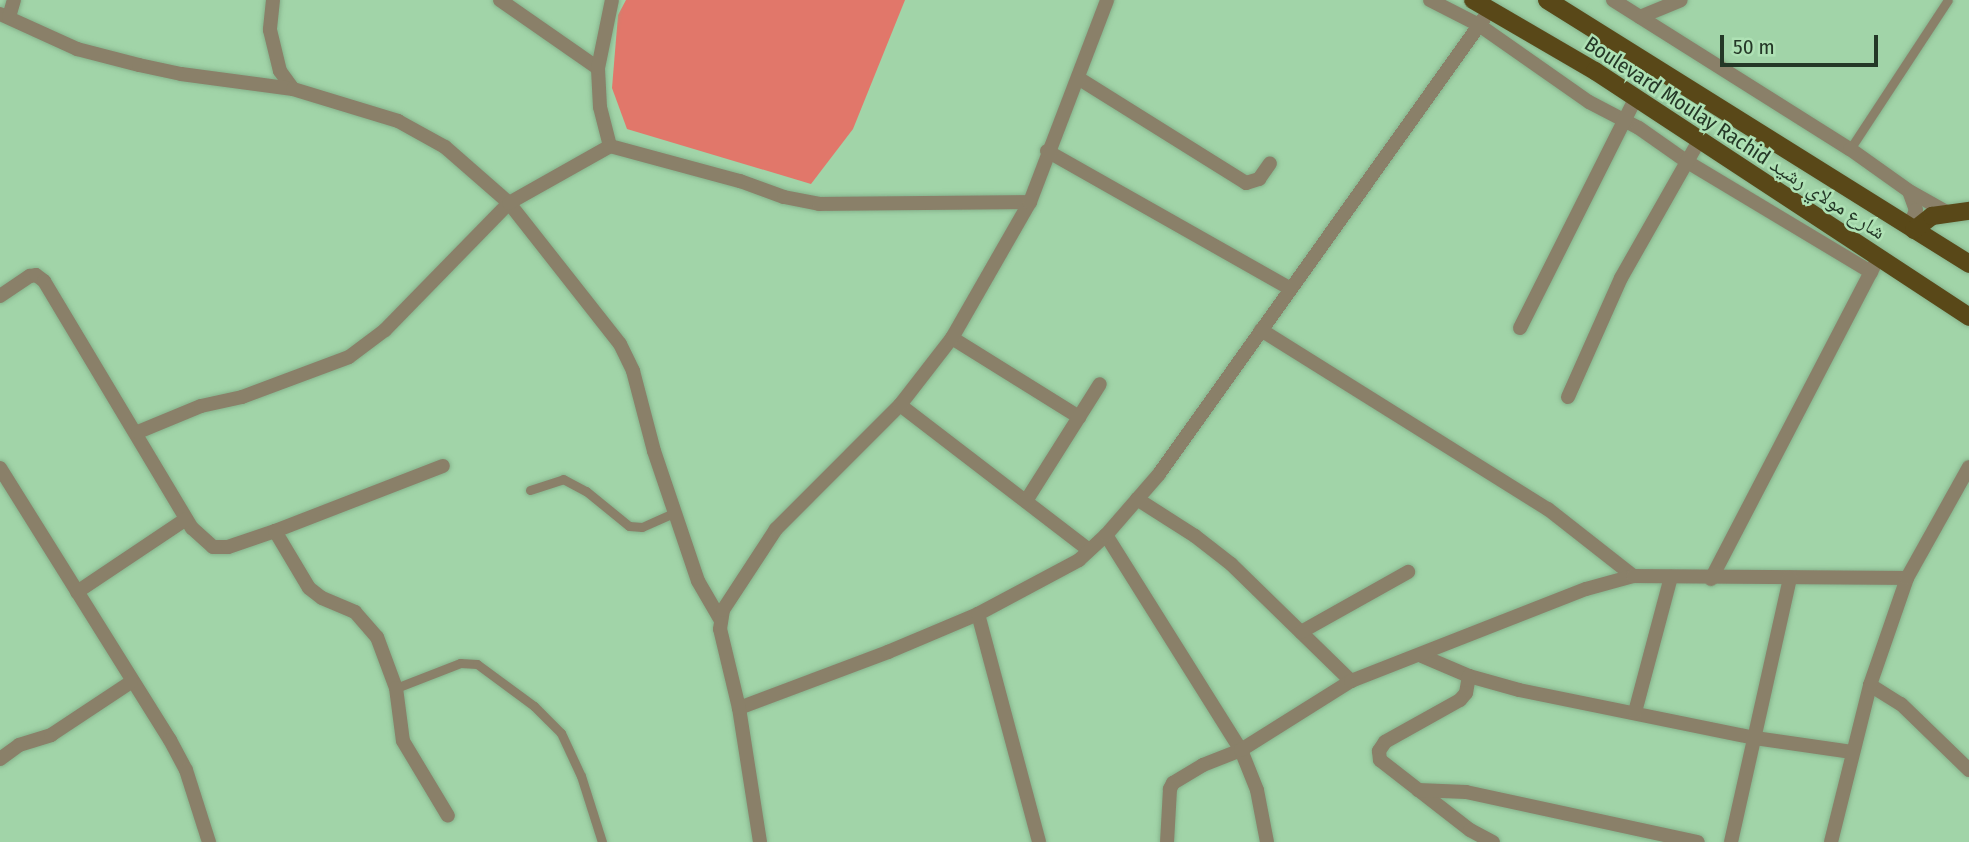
<!DOCTYPE html>
<meta charset="utf-8">
<style>
body{margin:0}
#map{position:relative;width:1969px;height:842px;overflow:hidden;background:#a1d4a8;font-family:"Fira Sans Condensed","Noto Naskh Arabic",sans-serif}
div>[style]{position:absolute}
.green>*{inset:0;background:#e1776a}
.roads{filter:drop-shadow(0 0 2px #86b28c) drop-shadow(0 0 2px #86b28c)}
.service>*{height:9px;margin:-4.5px;padding:0 4.5px;transform-origin:4.5px;border-radius:4.5px;background:#8a8069}
.minor>*{height:14px;margin:-7px;padding:0 7px;transform-origin:7px;border-radius:7px;background:#8a8069}
.primary>*{height:18px;margin:-9px;padding:0 9px;transform-origin:9px;border-radius:9px;background:#594818}
span{translate:-50% -50%;white-space:nowrap;text-align:center;line-height:1.15;-webkit-text-stroke:5px #aee1b4;paint-order:stroke}
.street-label{font-size:21px;color:#243827}
.scale{position:absolute;left:1720px;top:35px;width:158px;height:32px;box-sizing:border-box;border:4px solid #243827;border-top:0;padding-left:9px;font-size:21px;line-height:24px;white-space:nowrap;color:#243827;-webkit-text-stroke:5px #aee1b4;paint-order:stroke}
</style>
<div id="map">
<div class="green">
<div style="clip-path:polygon(626px 0,905px 0,853px 129px,811px 184px,627px 129px,612px 88px,618px 15px)"></div>
</div>
<div class="roads">
<div class="service">
<div style="left:1850px;top:149px;width:178px;rotate:-56.7deg"></div>
<div style="left:530px;top:490px;width:35px;rotate:-18deg"></div>
<div style="left:563px;top:479px;width:26px;rotate:28deg"></div>
<div style="left:586px;top:491px;width:55px;rotate:39.1deg"></div>
<div style="left:629px;top:526px;width:13px;rotate:4deg"></div>
<div style="left:642px;top:527px;width:36px;rotate:-24deg"></div>
<div style="left:396px;top:688px;width:69px;rotate:-21.3deg"></div>
<div style="left:460px;top:663px;width:17px;rotate:3deg"></div>
<div style="left:477px;top:664px;width:71px;rotate:36.4deg"></div>
<div style="left:534px;top:706px;width:38px;rotate:45deg"></div>
<div style="left:561px;top:733px;width:47px;rotate:65.1deg"></div>
<div style="left:581px;top:776px;width:69px;rotate:72.3deg"></div>
</div>
<div class="minor">
<div style="left:273px;top:0;width:30px;rotate:96deg"></div>
<div style="left:270px;top:30px;width:42px;rotate:76.3deg"></div>
<div style="left:280px;top:71px;width:22px;rotate:54deg"></div>
<div style="left:500px;top:0;width:119px;rotate:34.8deg"></div>
<div style="left:1430px;top:0;width:55px;rotate:27deg"></div>
<div style="left:1479px;top:25px;width:134px;rotate:35deg"></div>
<div style="left:1589px;top:102px;width:56px;rotate:27.5deg"></div>
<div style="left:1639px;top:128px;width:57px;rotate:35.1deg"></div>
<div style="left:1686px;top:161px;width:216px;rotate:31deg"></div>
<div style="left:1613px;top:0;width:280px;rotate:32.2deg"></div>
<div style="left:1850px;top:149px;width:72px;rotate:35.4deg"></div>
<div style="left:1909px;top:191px;width:20px;rotate:70deg"></div>
<div style="left:1916px;top:210px;width:18px;rotate:112deg"></div>
<div style="left:0;top:14px;width:85px;rotate:24.4deg"></div>
<div style="left:77px;top:49px;width:64px;rotate:14.5deg"></div>
<div style="left:139px;top:65px;width:43px;rotate:12.1deg"></div>
<div style="left:181px;top:74px;width:113px;rotate:7.6deg"></div>
<div style="left:293px;top:89px;width:110px;rotate:16.9deg"></div>
<div style="left:398px;top:121px;width:54px;rotate:29deg"></div>
<div style="left:445px;top:147px;width:85px;rotate:41.2deg"></div>
<div style="left:509px;top:203px;width:179px;rotate:51.8deg"></div>
<div style="left:620px;top:344px;width:30px;rotate:64deg"></div>
<div style="left:633px;top:371px;width:83px;rotate:75.3deg"></div>
<div style="left:654px;top:451px;width:137px;rotate:71.3deg"></div>
<div style="left:698px;top:581px;width:44px;rotate:59.9deg"></div>
<div style="left:9px;top:17px;width:18px;rotate:-74deg"></div>
<div style="left:1640px;top:17px;width:44px;rotate:-22.5deg"></div>
<div style="left:1078px;top:78px;width:198px;rotate:32deg"></div>
<div style="left:1246px;top:183px;width:14px;rotate:-17deg"></div>
<div style="left:1259px;top:179px;width:19px;rotate:-55deg"></div>
<div style="left:610px;top:146px;width:40px;rotate:-104.4deg"></div>
<div style="left:600px;top:107px;width:39px;rotate:-93deg"></div>
<div style="left:598px;top:68px;width:69px;rotate:-78.4deg"></div>
<div style="left:1047px;top:151px;width:280px;rotate:29.5deg"></div>
<div style="left:1911px;top:192px;width:45px;rotate:29.4deg"></div>
<div style="left:0;top:296px;width:36px;rotate:-34deg"></div>
<div style="left:30px;top:276px;width:6px;rotate:-9deg"></div>
<div style="left:36px;top:275px;width:10px;rotate:37deg"></div>
<div style="left:44px;top:281px;width:288px;rotate:59.1deg"></div>
<div style="left:192px;top:528px;width:28px;rotate:42deg"></div>
<div style="left:213px;top:547px;width:15px"></div>
<div style="left:228px;top:547px;width:50px;rotate:-18.8deg"></div>
<div style="left:275px;top:531px;width:180px;rotate:-21.2deg"></div>
<div style="left:1520px;top:328px;width:258px;rotate:-63.3deg"></div>
<div style="left:1261px;top:330px;width:338px;rotate:32deg"></div>
<div style="left:1548px;top:509px;width:108px;rotate:38.2deg"></div>
<div style="left:952px;top:338px;width:150px;rotate:31.9deg"></div>
<div style="left:1568px;top:397px;width:130px;rotate:-66deg"></div>
<div style="left:1621px;top:278px;width:160px;rotate:-60.4deg"></div>
<div style="left:900px;top:405px;width:238px;rotate:37.5deg"></div>
<div style="left:138px;top:432px;width:68px;rotate:-22.4deg"></div>
<div style="left:201px;top:406px;width:42px;rotate:-12.4deg"></div>
<div style="left:242px;top:397px;width:114px;rotate:-20.5deg"></div>
<div style="left:349px;top:357px;width:45px;rotate:-36.9deg"></div>
<div style="left:385px;top:330px;width:177px;rotate:-45.7deg"></div>
<div style="left:509px;top:203px;width:116px;rotate:-29.4deg"></div>
<div style="left:610px;top:146px;width:135px;rotate:15.1deg"></div>
<div style="left:740px;top:181px;width:47px;rotate:20deg"></div>
<div style="left:784px;top:197px;width:36px;rotate:11deg"></div>
<div style="left:819px;top:204px;width:211px;rotate:-0.5deg"></div>
<div style="left:0;top:468px;width:321px;rotate:58deg"></div>
<div style="left:170px;top:740px;width:34px;rotate:62deg"></div>
<div style="left:186px;top:770px;width:76px;rotate:72.3deg"></div>
<div style="left:1137px;top:499px;width:69px;rotate:32.5deg"></div>
<div style="left:1195px;top:536px;width:46px;rotate:37.9deg"></div>
<div style="left:1231px;top:564px;width:168px;rotate:44.3deg"></div>
<div style="left:1026px;top:501px;width:138px;rotate:-57.7deg"></div>
<div style="left:275px;top:531px;width:66px;rotate:59.2deg"></div>
<div style="left:309px;top:588px;width:16px;rotate:38deg"></div>
<div style="left:322px;top:598px;width:36px;rotate:23deg"></div>
<div style="left:355px;top:612px;width:33px;rotate:49deg"></div>
<div style="left:377px;top:637px;width:54px;rotate:69.6deg"></div>
<div style="left:396px;top:688px;width:53px;rotate:82.5deg"></div>
<div style="left:403px;top:741px;width:87px;rotate:59deg"></div>
<div style="left:1106px;top:535px;width:254px;rotate:57.9deg"></div>
<div style="left:1241px;top:750px;width:41px;rotate:158.5deg"></div>
<div style="left:1203px;top:765px;width:35px;rotate:149deg"></div>
<div style="left:1173px;top:783px;width:7px;rotate:117deg"></div>
<div style="left:1170px;top:789px;width:53px;rotate:93.2deg"></div>
<div style="left:1711px;top:579px;width:355px;rotate:-62.5deg"></div>
<div style="left:77px;top:592px;width:131px;rotate:-33.8deg"></div>
<div style="left:978px;top:614px;width:236px;rotate:75deg"></div>
<div style="left:1301px;top:632px;width:123px;rotate:-29.3deg"></div>
<div style="left:1422px;top:656px;width:51px;rotate:23.1deg"></div>
<div style="left:1469px;top:676px;width:52px;rotate:15.6deg"></div>
<div style="left:1519px;top:690px;width:241px;rotate:11.5deg"></div>
<div style="left:1755px;top:738px;width:98px;rotate:8.2deg"></div>
<div style="left:1469px;top:676px;width:17px;rotate:100deg"></div>
<div style="left:1466px;top:693px;width:9px;rotate:131deg"></div>
<div style="left:1460px;top:700px;width:86px;rotate:150.8deg"></div>
<div style="left:1385px;top:742px;width:11px;rotate:124deg"></div>
<div style="left:1379px;top:751px;width:9px;rotate:84deg"></div>
<div style="left:1380px;top:760px;width:114px;rotate:37.9deg"></div>
<div style="left:1470px;top:830px;width:26px;rotate:28deg"></div>
<div style="left:1870px;top:685px;width:36px;rotate:32deg"></div>
<div style="left:1901px;top:704px;width:95px;rotate:44.1deg"></div>
<div style="left:739px;top:708px;width:159px;rotate:-20.6deg"></div>
<div style="left:888px;top:652px;width:98px;rotate:-22.9deg"></div>
<div style="left:978px;top:614px;width:115px;rotate:-28.1deg"></div>
<div style="left:1079px;top:560px;width:37px;rotate:-43deg"></div>
<div style="left:1106px;top:535px;width:81px;rotate:-49deg"></div>
<div style="left:1159px;top:474px;width:570px;rotate:-54.5deg"></div>
<div style="left:1635px;top:712px;width:140px;rotate:-75.1deg"></div>
<div style="left:0;top:759px;width:24px;rotate:-36deg"></div>
<div style="left:19px;top:745px;width:34px;rotate:-17deg"></div>
<div style="left:51px;top:735px;width:96px;rotate:-33.5deg"></div>
<div style="left:1418px;top:790px;width:48px;rotate:2.4deg"></div>
<div style="left:1466px;top:792px;width:237px;rotate:12.2deg"></div>
<div style="left:760px;top:842px;width:136px;rotate:-98.9deg"></div>
<div style="left:739px;top:708px;width:81px;rotate:-103.5deg"></div>
<div style="left:720px;top:629px;width:19px;rotate:-81deg"></div>
<div style="left:723px;top:610px;width:97px;rotate:-56.8deg"></div>
<div style="left:776px;top:529px;width:175px;rotate:-45deg"></div>
<div style="left:900px;top:405px;width:85px;rotate:-52.2deg"></div>
<div style="left:952px;top:338px;width:157px;rotate:-60.2deg"></div>
<div style="left:1030px;top:202px;width:216px;rotate:-69.1deg"></div>
<div style="left:1267px;top:842px;width:53px;rotate:-100.9deg"></div>
<div style="left:1257px;top:790px;width:43px;rotate:-111.8deg"></div>
<div style="left:1241px;top:750px;width:130px;rotate:-32.1deg"></div>
<div style="left:1351px;top:681px;width:252px;rotate:-21.4deg"></div>
<div style="left:1586px;top:589px;width:49px;rotate:-15.5deg"></div>
<div style="left:1633px;top:576px;width:274px;rotate:0.4deg"></div>
<div style="left:1731px;top:842px;width:271px;rotate:-77.4deg"></div>
<div style="left:1831px;top:842px;width:162px;rotate:-76deg"></div>
<div style="left:1870px;top:685px;width:113px;rotate:-70.9deg"></div>
<div style="left:1907px;top:578px;width:127px;rotate:-60.8deg"></div>
</div>
<div class="primary">
<div style="left:1473px;top:0;width:141px;rotate:30.2deg"></div>
<div style="left:1595px;top:71px;width:448px;rotate:33.3deg"></div>
<div style="left:1547px;top:0;width:498px;rotate:32deg"></div>
<div style="left:1914px;top:230px;width:23px;rotate:-38deg"></div>
<div style="left:1932px;top:216px;width:37px;rotate:-8deg"></div>
</div>
</div>
<div class="street-label">
<span style="left:1735px;top:138px;rotate:33deg">Boulevard Moulay Rachid شارع مولاي رشيد</span>
</div>
<div class="scale">50 m</div>
</div>
